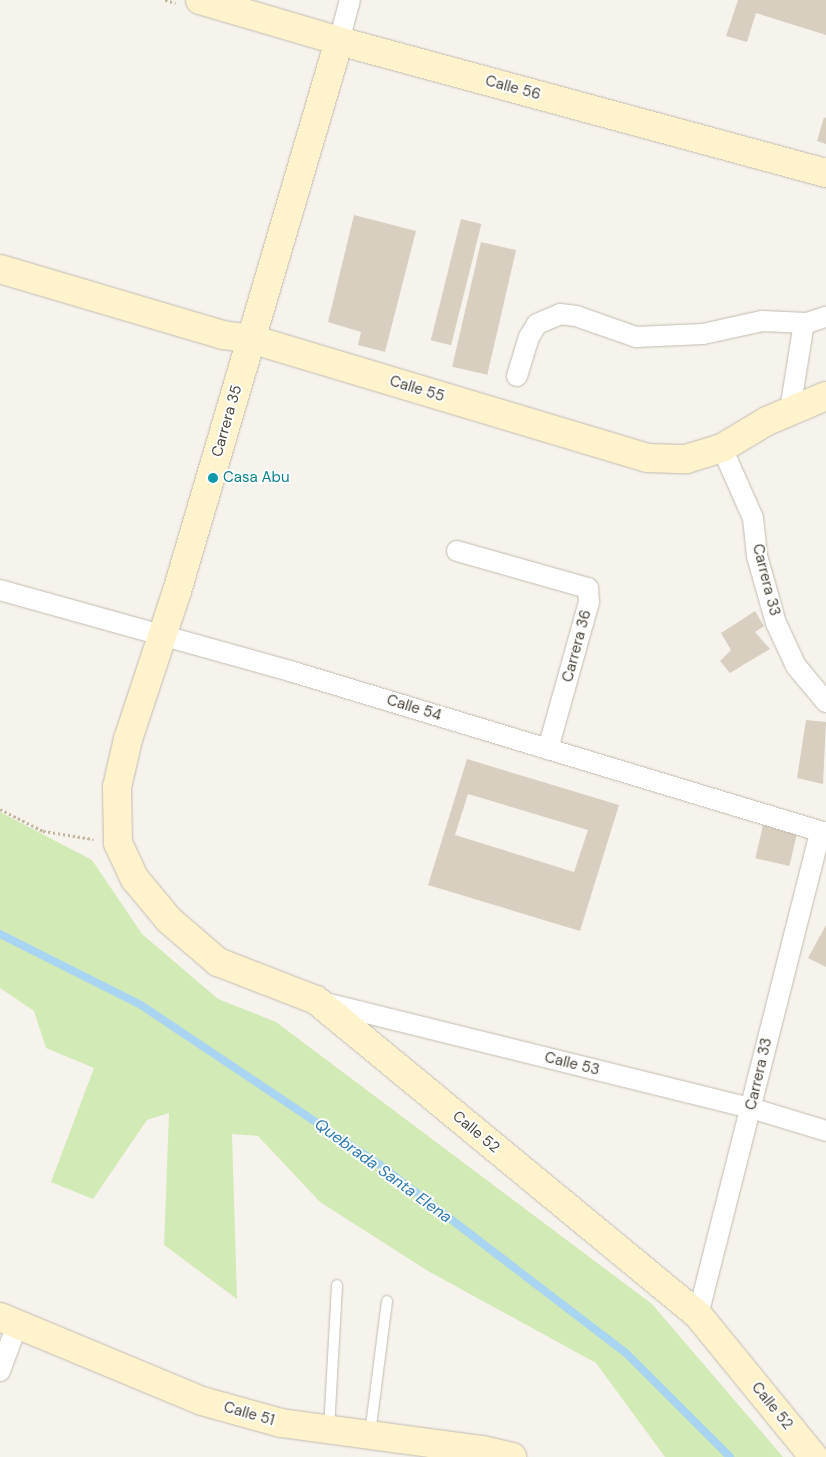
<!DOCTYPE html>
<style>
body{margin:0}
#map{position:relative;width:826px;height:1457px;overflow:hidden;background:#f6f3ec;font-family:"DM Sans",sans-serif}
div>[style]{position:absolute}
.green>*{inset:0;background:#d2eab5}
.stream>*{height:8px;margin:-4px;padding:0 4px;transform-origin:4px;border-radius:4px;background:#a9d4f2}
.building>*{inset:0;background:#d8cfc1;transform-origin:0 0}
.path>*{height:3px;margin-top:-1.5px;transform-origin:0;background:repeating-linear-gradient(90deg,#c4b79f 0 2.5px,transparent 0 5px)}
.roads{filter:drop-shadow(0 0 1px #c2bbae) drop-shadow(0 0 1px #c2bbae)}
.lane>*{height:10px;margin:-5px;padding:0 5px;transform-origin:5px;border-radius:5px;background:#fff}
.street>*{height:20px;margin:-10px;padding:0 10px;transform-origin:10px;border-radius:10px;background:#fff}
.secondary>*{height:28px;margin:-14px;padding:0 14px;transform-origin:14px;border-radius:14px;background:#fff3cd}
.dots>*{width:14px;height:14px;translate:-50% -50%;box-sizing:border-box;border:2px solid #fff;border-radius:50%}
span{translate:-50% -50%;white-space:nowrap;text-align:center;line-height:1.15;-webkit-text-stroke:4px #fff;paint-order:stroke}
.street-label{font-size:15px;color:#4b4439}
.culture-label{font-size:15px;color:#0d838f}
.left{translate:0 -50%;text-align:left}
.water-label{font-size:16px;color:#2e7ab2;font-style:italic}
</style>
<div id="map">
<div class="green">
<div style="clip-path:polygon(0 812px,92px 860px,142px 934px,218px 999px,276px 1022px,652px 1304px,783px 1457px,665px 1457px,596px 1363px,428px 1271px,320px 1202px,258px 1136px,232px 1134px,237px 1299px,164px 1245px,169px 1113px,147px 1120px,93px 1199px,51px 1182px,94px 1068px,46px 1048px,34px 1011px,0 988px)"></div>
</div>
<div class="stream">
<div style="left:0;top:934px;width:158px;rotate:26.7deg"></div>
<div style="left:141px;top:1005px;width:288px;rotate:33.8deg"></div>
<div style="left:380px;top:1165px;width:310px;rotate:37.4deg"></div>
<div style="left:626px;top:1353px;width:147px;rotate:45deg"></div>
</div>
<div class="building">
<div style="clip-path:polygon(738px 0,826px 0,826px 35px,756px 13px,747px 42px,726px 36px)"></div>
<div style="clip-path:polygon(824px 117px,826px 118px,826px 144px,817px 141px)"></div>
<div style="clip-path:polygon(354px 215px,416px 231px,385px 352px,358px 345px,361px 332px,328px 322px)"></div>
<div style="left:461px;top:219px;width:21px;height:125px;rotate:14deg"></div>
<div style="left:481px;top:242px;width:36px;height:128px;rotate:13deg"></div>
<div style="clip-path:polygon(755px 611px,764px 626px,755px 632px,770px 649px,730px 673px,720px 661px,731px 650px,721px 633px)"></div>
<div style="clip-path:polygon(806px 720px,826px 722px,823px 784px,797px 778px)"></div>
<div style="clip-path:polygon(evenodd,467px 759px,619px 805px,580px 931px,428px 885px,467px 759px,468px 794px,588px 830px,574px 872px,455px 835px,468px 794px)"></div>
<div style="left:763px;top:825px;width:35px;height:34px;rotate:13deg"></div>
<div style="clip-path:polygon(826px 925px,826px 967px,808px 958px)"></div>
</div>
<div class="path">
<div style="left:165px;top:0;width:11px;rotate:15deg"></div>
<div style="left:0;top:809px;width:48px;rotate:27.1deg"></div>
<div style="left:43px;top:831px;width:51px;rotate:9.1deg"></div>
</div>
<div class="roads">
<div class="lane">
<div style="left:329px;top:1429px;width:144px;rotate:-86.8deg"></div>
<div style="left:370px;top:1434px;width:134px;rotate:-82.7deg"></div>
</div>
<div class="street">
<div style="left:339px;top:41px;width:42px;rotate:-75deg"></div>
<div style="left:517px;top:376px;width:41px;rotate:-72.9deg"></div>
<div style="left:529px;top:337px;width:15px;rotate:-58deg"></div>
<div style="left:537px;top:324px;width:25px;rotate:-23deg"></div>
<div style="left:560px;top:314px;width:16px;rotate:7deg"></div>
<div style="left:576px;top:316px;width:64px;rotate:19.3deg"></div>
<div style="left:636px;top:337px;width:67px;rotate:-2.6deg"></div>
<div style="left:703px;top:334px;width:60px;rotate:-12.4deg"></div>
<div style="left:762px;top:321px;width:45px;rotate:2.5deg"></div>
<div style="left:790px;top:410px;width:82px;rotate:-80.9deg"></div>
<div style="left:803px;top:329px;width:7px;rotate:-56deg"></div>
<div style="left:807px;top:323px;width:20px;rotate:-18deg"></div>
<div style="left:722px;top:448px;width:77px;rotate:66.1deg"></div>
<div style="left:753px;top:518px;width:38px;rotate:84deg"></div>
<div style="left:757px;top:556px;width:70px;rotate:74.2deg"></div>
<div style="left:776px;top:623px;width:47px;rotate:65.1deg"></div>
<div style="left:796px;top:666px;width:47px;rotate:50.2deg"></div>
<div style="left:457px;top:551px;width:136px;rotate:15.8deg"></div>
<div style="left:588px;top:588px;width:14px;rotate:86deg"></div>
<div style="left:589px;top:602px;width:153px;rotate:105.6deg"></div>
<div style="left:0;top:590px;width:301px;rotate:15.6deg"></div>
<div style="left:290px;top:671px;width:560px;rotate:16.82deg"></div>
<div style="left:322px;top:1002px;width:442px;rotate:13.9deg"></div>
<div style="left:751px;top:1108px;width:78px;rotate:17deg"></div>
<div style="left:698px;top:1315px;width:498px;rotate:-75.8deg"></div>
<div style="left:0;top:1371px;width:49px;rotate:-69.7deg"></div>
</div>
<div class="secondary">
<div style="left:200px;top:0;width:145px;rotate:16.4deg"></div>
<div style="left:339px;top:41px;width:505px;rotate:15.17deg"></div>
<div style="left:339px;top:41px;width:573px;rotate:106.41deg"></div>
<div style="left:177px;top:591px;width:156px;rotate:108.3deg"></div>
<div style="left:128px;top:739px;width:49px;rotate:102.9deg"></div>
<div style="left:117px;top:787px;width:56px;rotate:89deg"></div>
<div style="left:118px;top:843px;width:40px;rotate:65deg"></div>
<div style="left:135px;top:879px;width:53px;rotate:50.3deg"></div>
<div style="left:169px;top:920px;width:65px;rotate:40.6deg"></div>
<div style="left:218px;top:962px;width:105px;rotate:21.2deg"></div>
<div style="left:316px;top:1000px;width:495px;rotate:39.5deg"></div>
<div style="left:698px;top:1315px;width:183px;rotate:50.8deg"></div>
<div style="left:0;top:269px;width:233px;rotate:16.5deg"></div>
<div style="left:223px;top:335px;width:28px;rotate:8deg"></div>
<div style="left:251px;top:339px;width:414px;rotate:16.7deg"></div>
<div style="left:648px;top:458px;width:38px;rotate:2deg"></div>
<div style="left:686px;top:459px;width:38px;rotate:-17deg"></div>
<div style="left:722px;top:448px;width:52px;rotate:-31deg"></div>
<div style="left:767px;top:421px;width:64px;rotate:-23deg"></div>
<div style="left:0;top:1317px;width:219px;rotate:22.6deg"></div>
<div style="left:202px;top:1401px;width:82px;rotate:15.6deg"></div>
<div style="left:281px;top:1423px;width:203px;rotate:7.7deg"></div>
<div style="left:482px;top:1450px;width:31px;rotate:13deg"></div>
</div>
</div>
<div class="dots">
<div style="left:213px;top:478px;background:#0f9aa8"></div>
</div>
<div class="street-label">
<span style="left:513px;top:88px;rotate:15deg">Calle 56</span>
<span style="left:417px;top:389px;rotate:17deg">Calle 55</span>
<span style="left:227px;top:421px;rotate:-74deg">Carrera 35</span>
<span style="left:766px;top:580px;rotate:76deg">Carrera 33</span>
<span style="left:577px;top:646px;rotate:-75deg">Carrera 36</span>
<span style="left:414px;top:708px;rotate:17deg">Calle 54</span>
<span style="left:572px;top:1064px;rotate:14deg">Calle 53</span>
<span style="left:759px;top:1074px;rotate:-77deg">Carrera 33</span>
<span style="left:476px;top:1132px;rotate:40deg">Calle 52</span>
<span style="left:772px;top:1406px;rotate:51deg">Calle 52</span>
<span style="left:249px;top:1414px;rotate:16deg">Calle 51</span>
</div>
<div class="culture-label">
<span class="left" style="left:223px;top:478px">Casa Abu</span>
</div>
<div class="water-label">
<span style="left:383px;top:1171px;rotate:36deg">Quebrada Santa Elena</span>
</div>
</div>
